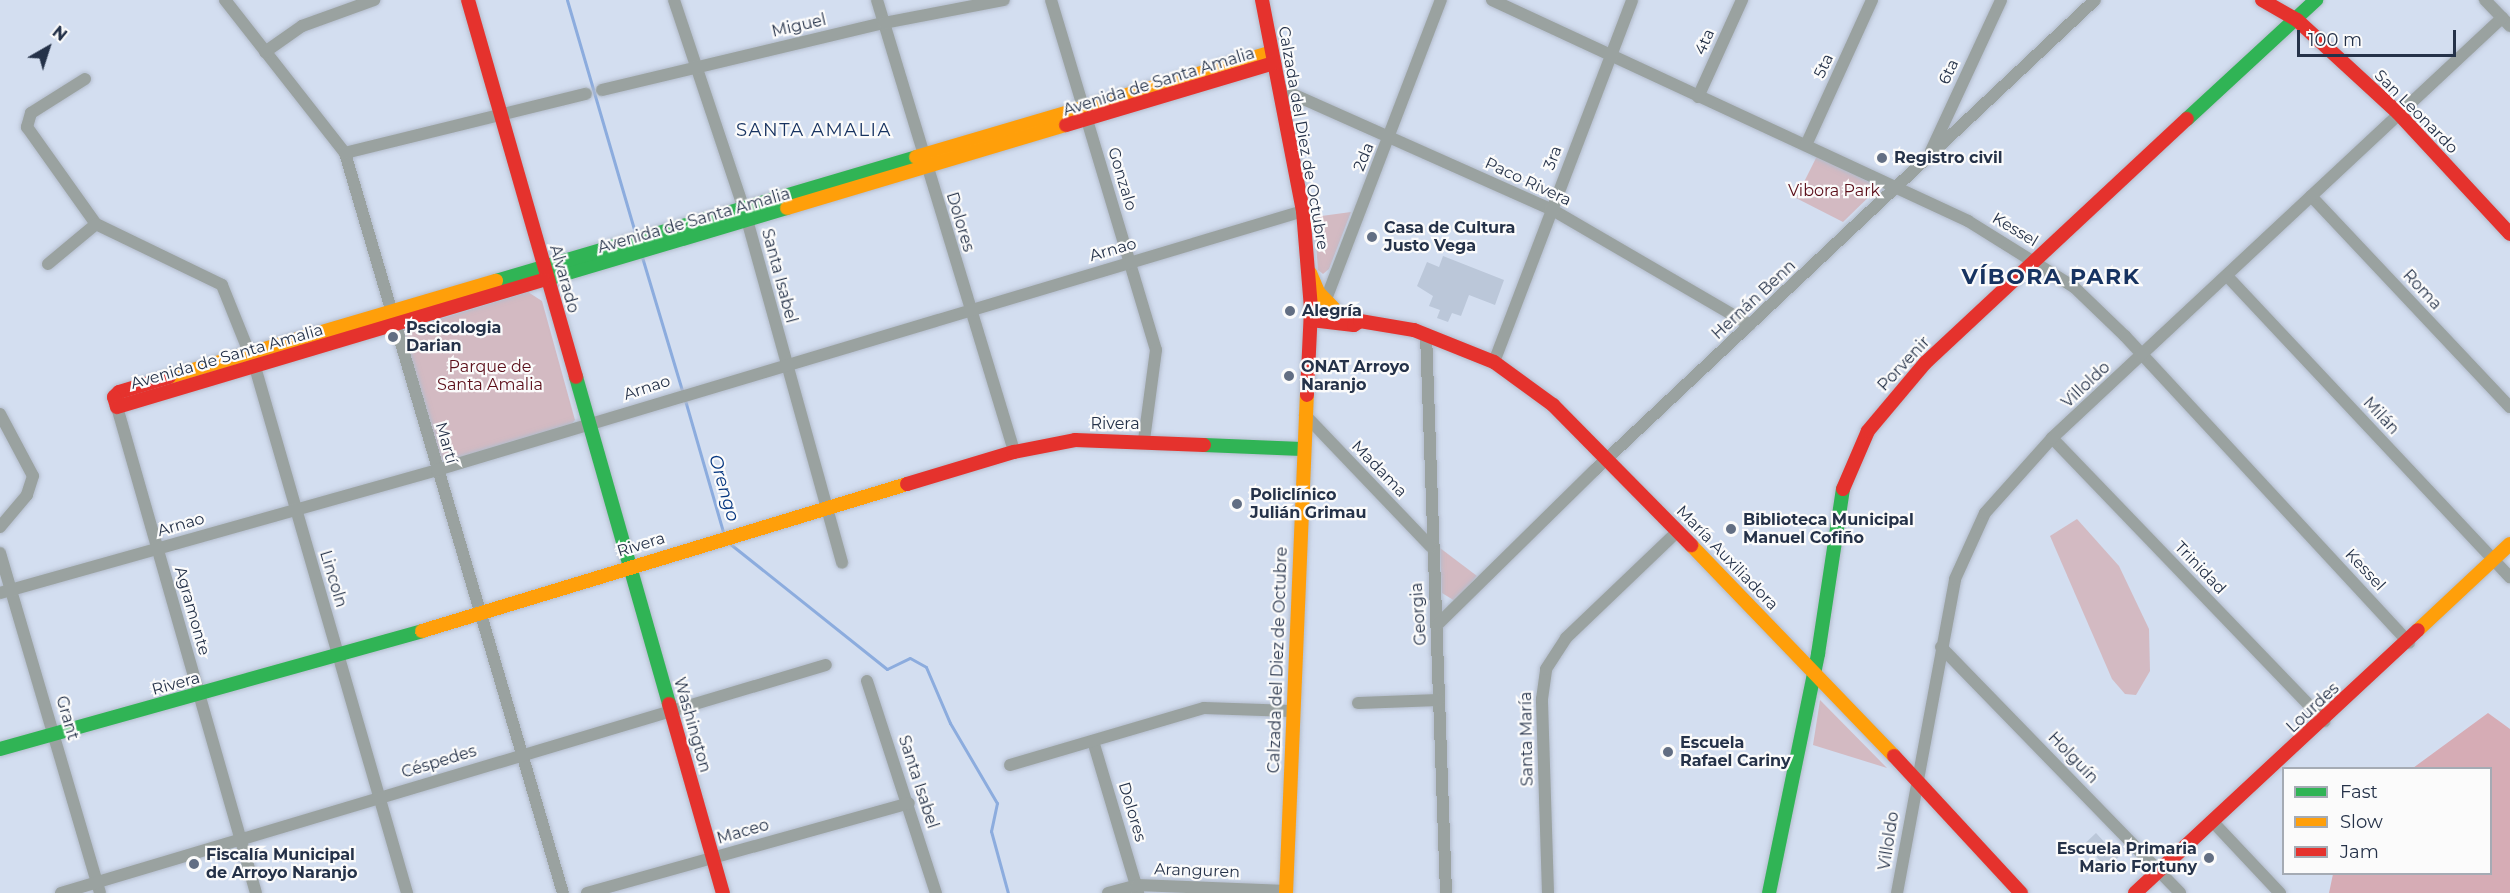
<!DOCTYPE html>
<meta charset="utf-8">
<style>
body{margin:0}
#map{position:relative;width:2510px;height:893px;overflow:hidden;background:#d3def0;font-family:Montserrat,sans-serif}
div>[style]{position:absolute}
.green>*{inset:0;background:#d3bac2}
.forest>*{inset:0;background:#d6acb5}
.stream>*{height:3px;margin:-1.5px;padding:0 1.5px;transform-origin:1.5px;border-radius:1.5px;background:#8cacde}
.building>*{inset:0;background:#bbc7d9;transform-origin:0 0}
.roads{filter:drop-shadow(0 0 2px #b3bccc) drop-shadow(0 0 2px #b3bccc)}
.street>*{height:12px;margin:-6px;padding:0 6px;transform-origin:6px;border-radius:6px;background:#9aa2a0}
.fast>*{height:14px;margin:-7px;padding:0 7px;transform-origin:7px;border-radius:7px;background:#30b455}
.slow>*{height:14px;margin:-7px;padding:0 7px;transform-origin:7px;border-radius:7px;background:#ff9f0a}
.jam>*{height:14px;margin:-7px;padding:0 7px;transform-origin:7px;border-radius:7px;background:#e5322d}
.dots>*{width:16px;height:16px;translate:-50% -50%;box-sizing:border-box;border:3px solid #fbfbfb;border-radius:50%}
span{translate:-50% -50%;white-space:nowrap;text-align:center;line-height:1.15;-webkit-text-stroke:4.5px #fbfbfb;paint-order:stroke}
.street-label{font-size:16px;color:#253249}
.poi-label{font-size:16px;color:#253249;font-weight:700}
.left{translate:0 -50%;text-align:left}
.right{translate:-100% -50%;text-align:right}
.park-label{font-size:16px;color:#5a0d18}
.neighbourhood-label{font-size:18px;color:#173361;letter-spacing:1.5px}
.water-label{font-size:18px;color:#053680;font-style:italic}
.district-label{font-size:22px;color:#173361;font-weight:700;letter-spacing:1.5px}
.legend{position:absolute;left:2282px;top:767px;width:210px;height:108px;box-sizing:border-box;background:#fbfbfb;border:2px solid #a5abb4;margin:0;padding:8px 10px;list-style:none;font-size:18px;color:#253249}
.legend li{display:flex;align-items:center;gap:12px;height:30px}
.legend b{width:30px;border:2px solid #a5abb4}
.north{position:absolute;left:18px;top:18px;width:60px;height:60px;-webkit-text-stroke:4px #fbfbfb;paint-order:stroke;rotate:39deg;font-size:16px;font-weight:700;line-height:24px;text-align:center;color:#253249}
.north::after{content:'';display:block;margin:auto;width:21px;height:27px;background:#253249;clip-path:polygon(50% 0,100% 100%,50% 72%,0 100%)}
.scale{position:absolute;left:2297px;top:30px;width:159px;height:27px;box-sizing:border-box;border:3px solid #253249;border-top:0;padding-left:8px;font-size:18px;line-height:21px;white-space:nowrap;color:#253249;-webkit-text-stroke:4px #fbfbfb;paint-order:stroke}
</style>
<div id="map">
<div class="green">
<div style="clip-path:polygon(1817px 156px,1879px 187px,1843px 222px,1796px 198px)"></div>
<div style="clip-path:polygon(1351px 212px,1329px 269px,1323px 274px,1318px 270px,1314px 217px)"></div>
<div style="clip-path:polygon(528px 292px,542px 301px,575px 420px,570px 426px,443px 462px,436px 454px,402px 339px,404px 330px)"></div>
<div style="clip-path:polygon(2077px 519px,2119px 566px,2149px 629px,2150px 671px,2136px 695px,2125px 694px,2112px 679px,2050px 536px)"></div>
<div style="clip-path:polygon(1440px 548px,1477px 576px,1455px 601px,1442px 593px)"></div>
<div style="clip-path:polygon(1820px 700px,1887px 768px,1813px 745px)"></div>
</div>
<div class="forest">
<div style="clip-path:polygon(2488px 713px,2510px 729px,2510px 893px,2329px 893px,2333px 874px,2490px 874px,2490px 768px,2413px 768px)"></div>
</div>
<div class="stream">
<div style="left:567px;top:0;width:243px;rotate:73.7deg"></div>
<div style="left:642px;top:257px;width:143px;rotate:73.3deg"></div>
<div style="left:685px;top:400px;width:141px;rotate:73.9deg"></div>
<div style="left:729px;top:543px;width:202px;rotate:38.6deg"></div>
<div style="left:887px;top:669px;width:25px;rotate:-26deg"></div>
<div style="left:910px;top:658px;width:18px;rotate:29deg"></div>
<div style="left:926px;top:667px;width:61px;rotate:66.8deg"></div>
<div style="left:950px;top:723px;width:93px;rotate:59.6deg"></div>
<div style="left:997px;top:803px;width:29px;rotate:102deg"></div>
<div style="left:991px;top:831px;width:64px;rotate:74.7deg"></div>
</div>
<div class="building">
<div style="clip-path:polygon(1443px 256px,1504px 280px,1495px 305px,1469px 295px,1461px 316px,1452px 313px,1448px 322px,1437px 318px,1440px 310px,1429px 306px,1433px 296px,1417px 286px,1427px 262px,1439px 267px)"></div>
<div style="left:2096px;top:833px;width:33px;height:16px;rotate:47deg"></div>
</div>
<div class="roads">
<div class="street">
<div style="left:225px;top:0;width:194px;rotate:51.9deg"></div>
<div style="left:345px;top:153px;width:771px;rotate:73.59deg"></div>
<div style="left:674px;top:0;width:220px;rotate:71.5deg"></div>
<div style="left:744px;top:209px;width:367px;rotate:74.5deg"></div>
<div style="left:877px;top:0;width:472px;rotate:73.1deg"></div>
<div style="left:1051px;top:0;width:365px;rotate:73.3deg"></div>
<div style="left:1156px;top:350px;width:91px;rotate:97.6deg"></div>
<div style="left:1492px;top:0;width:525px;rotate:24.9deg"></div>
<div style="left:1968px;top:221px;width:125px;rotate:31.9deg"></div>
<div style="left:2074px;top:287px;width:71px;rotate:43.9deg"></div>
<div style="left:2125px;top:336px;width:418px;rotate:47.2deg"></div>
<div style="left:2485px;top:0;width:36px;rotate:46deg"></div>
<div style="left:265px;top:52px;width:45px;rotate:-35.1deg"></div>
<div style="left:302px;top:26px;width:77px;rotate:-19.9deg"></div>
<div style="left:85px;top:79px;width:64px;rotate:147.8deg"></div>
<div style="left:31px;top:113px;width:15px;rotate:106deg"></div>
<div style="left:27px;top:127px;width:119px;rotate:54.6deg"></div>
<div style="left:96px;top:224px;width:140px;rotate:25.8deg"></div>
<div style="left:222px;top:285px;width:88px;rotate:68.1deg"></div>
<div style="left:255px;top:367px;width:548px;rotate:73.88deg"></div>
<div style="left:1281px;top:89px;width:295px;rotate:24deg"></div>
<div style="left:1551px;top:209px;width:230px;rotate:30.2deg"></div>
<div style="left:602px;top:90px;width:290px;rotate:-13.4deg"></div>
<div style="left:884px;top:23px;width:122px;rotate:-10.9deg"></div>
<div style="left:1698px;top:97px;width:107px;rotate:-65.6deg"></div>
<div style="left:1806px;top:145px;width:159px;rotate:-65.5deg"></div>
<div style="left:1931px;top:151px;width:166px;rotate:-65.1deg"></div>
<div style="left:345px;top:153px;width:248px;rotate:-13.8deg"></div>
<div style="left:2311px;top:196px;width:290px;rotate:46.7deg"></div>
<div style="left:48px;top:264px;width:62px;rotate:-39.8deg"></div>
<div style="left:2228px;top:277px;width:412px;rotate:46.8deg"></div>
<div style="left:1318px;top:320px;width:343px;rotate:-69deg"></div>
<div style="left:1426px;top:334px;width:559px;rotate:87.95deg"></div>
<div style="left:1494px;top:362px;width:387px;rotate:-69.1deg"></div>
<div style="left:117px;top:407px;width:505px;rotate:74.04deg"></div>
<div style="left:0;top:414px;width:70px;rotate:62deg"></div>
<div style="left:33px;top:476px;width:20px;rotate:108deg"></div>
<div style="left:27px;top:495px;width:42px;rotate:130.2deg"></div>
<div style="left:1305px;top:415px;width:182px;rotate:46.3deg"></div>
<div style="left:2052px;top:438px;width:393px;rotate:46.1deg"></div>
<div style="left:0;top:553px;width:354px;rotate:73.6deg"></div>
<div style="left:0;top:593px;width:454px;rotate:-15.7deg"></div>
<div style="left:437px;top:470px;width:904px;rotate:-16.65deg"></div>
<div style="left:1437px;top:625px;width:221px;rotate:-44.5deg"></div>
<div style="left:1595px;top:470px;width:686px;rotate:-43.23deg"></div>
<div style="left:1941px;top:647px;width:343px;rotate:45.8deg"></div>
<div style="left:867px;top:681px;width:223px;rotate:72deg"></div>
<div style="left:1358px;top:703px;width:81px;rotate:-2.1deg"></div>
<div style="left:1093px;top:741px;width:158px;rotate:73.4deg"></div>
<div style="left:1010px;top:765px;width:202px;rotate:-16.4deg"></div>
<div style="left:1204px;top:708px;width:88px;rotate:2deg"></div>
<div style="left:2213px;top:822px;width:98px;rotate:46.7deg"></div>
<div style="left:61px;top:893px;width:798px;rotate:-16.6deg"></div>
<div style="left:587px;top:893px;width:334px;rotate:-15.6deg"></div>
<div style="left:1108px;top:893px;width:30px;rotate:-15deg"></div>
<div style="left:1137px;top:885px;width:150px;rotate:2.3deg"></div>
<div style="left:1548px;top:893px;width:194px;rotate:-91.8deg"></div>
<div style="left:1542px;top:699px;width:30px;rotate:-82deg"></div>
<div style="left:1546px;top:669px;width:37px;rotate:-57deg"></div>
<div style="left:1566px;top:638px;width:155px;rotate:-43.7deg"></div>
<div style="left:1897px;top:893px;width:319px;rotate:-79.5deg"></div>
<div style="left:1955px;top:579px;width:72px;rotate:-65.6deg"></div>
<div style="left:1985px;top:513px;width:101px;rotate:-48.2deg"></div>
<div style="left:2052px;top:438px;width:616px;rotate:-43.03deg"></div>
</div>
<div class="fast">
<div style="left:2187px;top:119px;width:176px;rotate:-42.7deg"></div>
<div style="left:544px;top:280px;width:253px;rotate:-16.5deg"></div>
<div style="left:496px;top:281px;width:438px;rotate:-16.4deg"></div>
<div style="left:576px;top:377px;width:340px;rotate:74.1deg"></div>
<div style="left:1204px;top:445px;width:98px;rotate:2.3deg"></div>
<div style="left:0;top:749px;width:438px;rotate:-15.6deg"></div>
<div style="left:1769px;top:893px;width:244px;rotate:-78.4deg"></div>
<div style="left:1818px;top:654px;width:167px;rotate:-81.4deg"></div>
</div>
<div class="slow">
<div style="left:916px;top:157px;width:371px;rotate:-16.4deg"></div>
<div style="left:787px;top:208px;width:291px;rotate:-16.6deg"></div>
<div style="left:1310px;top:273px;width:21px;rotate:67deg"></div>
<div style="left:1318px;top:292px;width:29px;rotate:46deg"></div>
<div style="left:169px;top:377px;width:341px;rotate:-16.4deg"></div>
<div style="left:1691px;top:545px;width:293px;rotate:46.1deg"></div>
<div style="left:2418px;top:630px;width:126px;rotate:-43.1deg"></div>
<div style="left:422px;top:631px;width:507px;rotate:-16.86deg"></div>
<div style="left:1286px;top:893px;width:498px;rotate:-87.6deg"></div>
</div>
<div class="jam">
<div style="left:468px;top:0;width:392px;rotate:74deg"></div>
<div style="left:1262px;top:0;width:215px;rotate:79deg"></div>
<div style="left:1303px;top:211px;width:98px;rotate:85.3deg"></div>
<div style="left:1311px;top:309px;width:86px;rotate:92.7deg"></div>
<div style="left:2262px;top:0;width:40px;rotate:29.7deg"></div>
<div style="left:2297px;top:20px;width:137px;rotate:42.6deg"></div>
<div style="left:2398px;top:113px;width:165px;rotate:47.2deg"></div>
<div style="left:1066px;top:125px;width:217px;rotate:-16.6deg"></div>
<div style="left:1311px;top:320px;width:43px;rotate:6.6deg"></div>
<div style="left:1354px;top:325px;width:7px;rotate:-34deg"></div>
<div style="left:1360px;top:321px;width:55px;rotate:9.5deg"></div>
<div style="left:1414px;top:330px;width:86px;rotate:21.8deg"></div>
<div style="left:1494px;top:362px;width:73px;rotate:36.1deg"></div>
<div style="left:1553px;top:405px;width:197px;rotate:45.4deg"></div>
<div style="left:169px;top:377px;width:52px;rotate:163.3deg"></div>
<div style="left:119px;top:392px;width:7px;rotate:135deg"></div>
<div style="left:114px;top:397px;width:10px;rotate:73deg"></div>
<div style="left:117px;top:407px;width:445px;rotate:-16.6deg"></div>
<div style="left:907px;top:484px;width:112px;rotate:-16.7deg"></div>
<div style="left:1014px;top:452px;width:62px;rotate:-11.1deg"></div>
<div style="left:1075px;top:440px;width:129px;rotate:2.2deg"></div>
<div style="left:1843px;top:489px;width:63px;rotate:-66.7deg"></div>
<div style="left:1868px;top:431px;width:89px;rotate:-50deg"></div>
<div style="left:1925px;top:363px;width:358px;rotate:-43deg"></div>
<div style="left:669px;top:704px;width:197px;rotate:74.1deg"></div>
<div style="left:1894px;top:756px;width:187px;rotate:47.2deg"></div>
<div style="left:2135px;top:893px;width:386px;rotate:-42.9deg"></div>
</div>
</div>
<div class="dots">
<div style="left:1882px;top:158px;background:#626e83"></div>
<div style="left:1372px;top:237px;background:#626e83"></div>
<div style="left:1290px;top:311px;background:#626e83"></div>
<div style="left:393px;top:337px;background:#626e83"></div>
<div style="left:1289px;top:376px;background:#626e83"></div>
<div style="left:1237px;top:504px;background:#626e83"></div>
<div style="left:1731px;top:529px;background:#626e83"></div>
<div style="left:1668px;top:752px;background:#626e83"></div>
<div style="left:2209px;top:858px;background:#626e83"></div>
<div style="left:194px;top:864px;background:#626e83"></div>
</div>
<div class="street-label">
<span style="left:799px;top:26px;rotate:-13deg">Miguel</span>
<span style="left:1705px;top:42px;rotate:-66deg">4ta</span>
<span style="left:1824px;top:66px;rotate:-65deg">5ta</span>
<span style="left:1949px;top:72px;rotate:-65deg">6ta</span>
<span style="left:1159px;top:82px;rotate:-17deg">Avenida de Santa Amalia</span>
<span style="left:2416px;top:112px;rotate:45deg">San Leonardo</span>
<span style="left:1303px;top:138px;rotate:80deg">Calzada del Diez de Octubre</span>
<span style="left:1364px;top:157px;rotate:-68deg">2da</span>
<span style="left:1553px;top:158px;rotate:-69deg">3ra</span>
<span style="left:1122px;top:179px;rotate:73deg">Gonzalo</span>
<span style="left:1528px;top:182px;rotate:25deg">Paco Rivera</span>
<span style="left:694px;top:221px;rotate:-16deg">Avenida de Santa Amalia</span>
<span style="left:960px;top:222px;rotate:73deg">Dolores</span>
<span style="left:2015px;top:230px;rotate:31deg">Kessel</span>
<span style="left:1113px;top:250px;rotate:-16deg">Arnao</span>
<span style="left:779px;top:276px;rotate:75deg">Santa Isabel</span>
<span style="left:564px;top:279px;rotate:74deg">Alvarado</span>
<span style="left:2422px;top:290px;rotate:47deg">Roma</span>
<span style="left:1754px;top:300px;rotate:-43deg">Hernán Benn</span>
<span style="left:227px;top:357px;rotate:-16deg">Avenida de Santa Amalia</span>
<span style="left:1904px;top:364px;rotate:-47deg">Porvenir</span>
<span style="left:2086px;top:385px;rotate:-43deg">Villoldo</span>
<span style="left:647px;top:388px;rotate:-18deg">Arnao</span>
<span style="left:2381px;top:416px;rotate:47deg">Milán</span>
<span style="left:1115px;top:424px">Rivera</span>
<span style="left:446px;top:443px;rotate:74deg">Martí</span>
<span style="left:1379px;top:469px;rotate:46deg">Madama</span>
<span style="left:181px;top:525px;rotate:-16deg">Arnao</span>
<span style="left:641px;top:545px;rotate:-17deg">Rivera</span>
<span style="left:1727px;top:558px;rotate:46deg">María Auxiliadora</span>
<span style="left:2200px;top:568px;rotate:46deg">Trinidad</span>
<span style="left:2365px;top:570px;rotate:47deg">Kessel</span>
<span style="left:333px;top:579px;rotate:73deg">Lincoln</span>
<span style="left:192px;top:611px;rotate:74deg">Agramonte</span>
<span style="left:1419px;top:614px;rotate:-94deg">Georgia</span>
<span style="left:1278px;top:660px;rotate:-88deg">Calzada del Diez de Octubre</span>
<span style="left:176px;top:684px;rotate:-15deg">Rivera</span>
<span style="left:2313px;top:708px;rotate:-43deg">Lourdes</span>
<span style="left:67px;top:718px;rotate:74deg">Grant</span>
<span style="left:692px;top:725px;rotate:74deg">Washington</span>
<span style="left:1527px;top:739px;rotate:-91deg">Santa María</span>
<span style="left:2073px;top:758px;rotate:46deg">Holguín</span>
<span style="left:439px;top:762px;rotate:-17deg">Céspedes</span>
<span style="left:918px;top:782px;rotate:72deg">Santa Isabel</span>
<span style="left:1132px;top:812px;rotate:73deg">Dolores</span>
<span style="left:743px;top:832px;rotate:-16deg">Maceo</span>
<span style="left:1889px;top:841px;rotate:-81deg">Villoldo</span>
<span style="left:1197px;top:871px;rotate:2deg">Aranguren</span>
</div>
<div class="poi-label">
<span class="left" style="left:1894px;top:158px">Registro civil</span>
<span class="left" style="left:1384px;top:237px">Casa de Cultura<br>Justo Vega</span>
<span class="left" style="left:1302px;top:311px">Alegría</span>
<span class="left" style="left:406px;top:337px">Pscicologia<br>Darian</span>
<span class="left" style="left:1301px;top:376px">ONAT Arroyo<br>Naranjo</span>
<span class="left" style="left:1250px;top:504px">Policlínico<br>Julián Grimau</span>
<span class="left" style="left:1743px;top:529px">Biblioteca Municipal<br>Manuel Cofiño</span>
<span class="left" style="left:1680px;top:752px">Escuela<br>Rafael Cariny</span>
<span class="right" style="left:2197px;top:858px">Escuela Primaria<br>Mario Fortuny</span>
<span class="left" style="left:206px;top:864px">Fiscalía Municipal<br>de Arroyo Naranjo</span>
</div>
<div class="park-label">
<span style="left:1834px;top:191px">Vibora Park</span>
<span style="left:490px;top:376px">Parque de<br>Santa Amalia</span>
</div>
<div class="neighbourhood-label">
<span style="left:814px;top:130px">SANTA AMALIA</span>
</div>
<div class="water-label">
<span style="left:724px;top:488px;rotate:74deg">Orengo</span>
</div>
<div class="district-label">
<span style="left:2051px;top:277px">VÍBORA PARK</span>
</div>
<ul class="legend">
<li><b style="height:8px;background:#30b455"></b>Fast</li>
<li><b style="height:8px;background:#ff9f0a"></b>Slow</li>
<li><b style="height:8px;background:#e5322d"></b>Jam</li>
</ul>
<div class="north">N</div>
<div class="scale">100 m</div>
</div>
